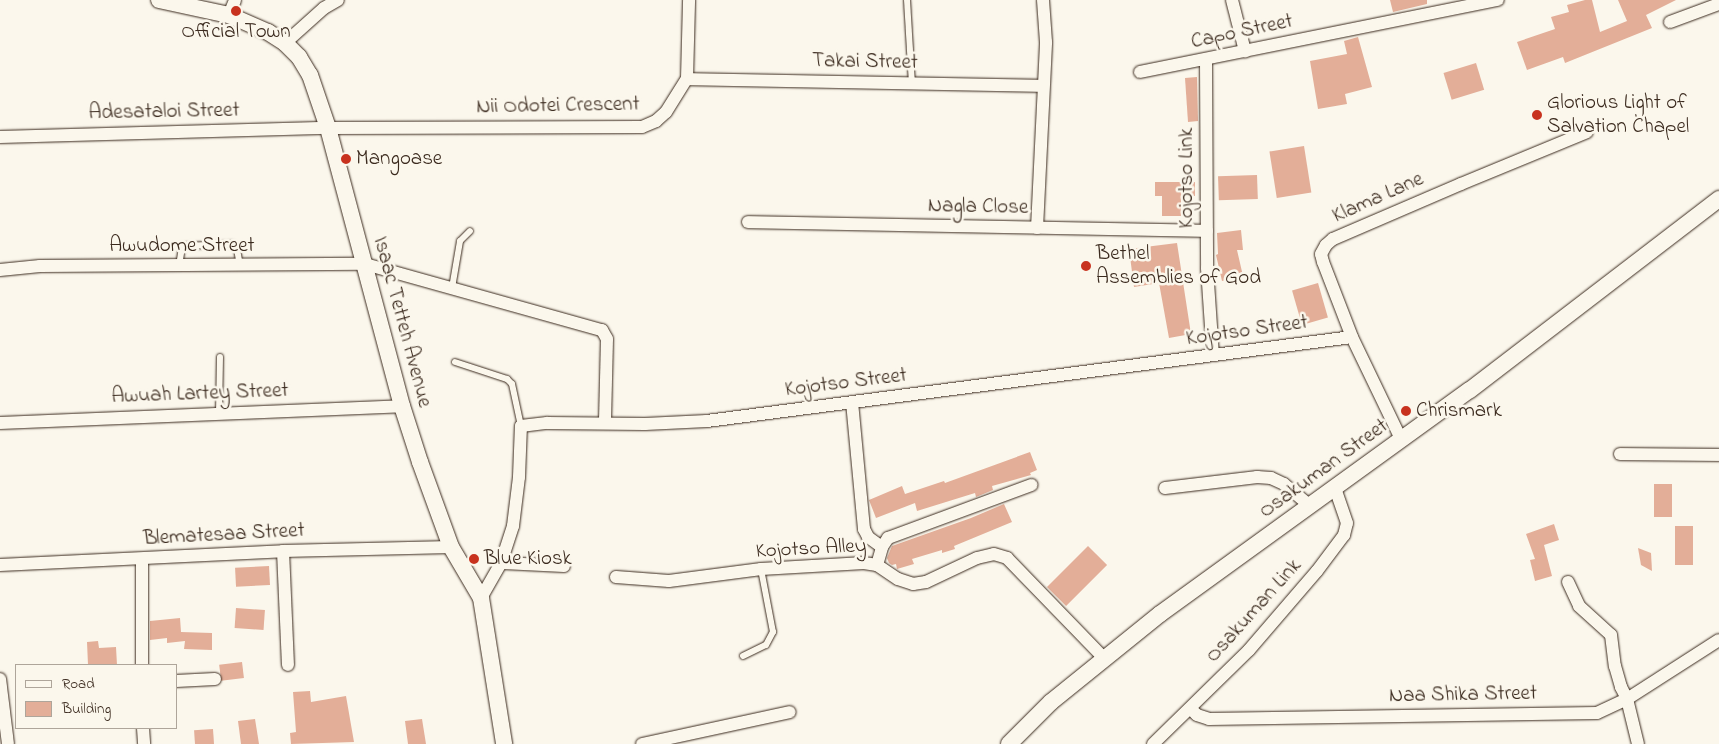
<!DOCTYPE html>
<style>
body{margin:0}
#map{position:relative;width:1719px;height:744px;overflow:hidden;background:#fbf7ec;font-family:"Indie Flower",sans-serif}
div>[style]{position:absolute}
.building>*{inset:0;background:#e3ae98;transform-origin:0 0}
.roads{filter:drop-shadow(0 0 1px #3b2a1e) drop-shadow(0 0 1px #3b2a1e)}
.service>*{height:6px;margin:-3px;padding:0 3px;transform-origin:3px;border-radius:3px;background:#fbf7ec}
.minor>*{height:12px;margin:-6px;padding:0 6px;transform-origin:6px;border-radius:6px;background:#fbf7ec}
.tertiary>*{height:16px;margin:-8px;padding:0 8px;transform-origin:8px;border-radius:8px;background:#fbf7ec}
.dots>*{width:14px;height:14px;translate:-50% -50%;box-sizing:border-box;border:2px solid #fbf7ec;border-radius:50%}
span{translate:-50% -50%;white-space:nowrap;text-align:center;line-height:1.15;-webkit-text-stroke:5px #fbf7ec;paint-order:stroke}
.poi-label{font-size:21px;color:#3b2a1e}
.left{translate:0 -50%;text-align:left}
.street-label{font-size:21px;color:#3b2a1e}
.legend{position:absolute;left:15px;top:664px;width:162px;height:65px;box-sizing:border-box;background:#fbf7ec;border:1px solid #aea59a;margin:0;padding:6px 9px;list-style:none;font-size:15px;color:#3b2a1e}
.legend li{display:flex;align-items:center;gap:10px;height:25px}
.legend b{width:25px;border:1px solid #aea59a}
</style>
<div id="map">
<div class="building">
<div style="clip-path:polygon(1390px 0,1427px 0,1427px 4px,1393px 12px)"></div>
<div style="clip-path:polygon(1585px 0,1592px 0,1600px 32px,1627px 21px,1618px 0,1676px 0,1646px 15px,1652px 28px,1565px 63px,1563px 57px,1527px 70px,1517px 42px,1555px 29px,1551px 17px,1569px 12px,1567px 5px)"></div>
<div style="clip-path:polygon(1358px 37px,1372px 87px,1345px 94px,1347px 104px,1318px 109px,1310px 61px,1347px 54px,1344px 41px)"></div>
<div style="left:1476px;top:63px;width:28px;height:34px;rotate:73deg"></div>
<div style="clip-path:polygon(1197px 77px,1198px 121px,1188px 122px,1185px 78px)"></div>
<div style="left:1304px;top:146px;width:47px;height:35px;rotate:81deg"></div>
<div style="left:1257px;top:175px;width:24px;height:39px;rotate:88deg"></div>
<div style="clip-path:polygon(1155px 182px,1195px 182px,1195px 196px,1181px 196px,1181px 216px,1162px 216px,1162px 196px,1155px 196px)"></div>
<div style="clip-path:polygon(1241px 230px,1243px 250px,1237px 250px,1243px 276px,1222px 281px,1216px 255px,1218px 254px,1217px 233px)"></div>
<div style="clip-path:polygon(1177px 243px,1191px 334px,1169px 338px,1159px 283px,1134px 287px,1129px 249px)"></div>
<div style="left:1318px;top:283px;width:36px;height:27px;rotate:74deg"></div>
<div style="clip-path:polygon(1030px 452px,1037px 470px,1030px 473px,1031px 475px,992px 486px,993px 490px,976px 497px,975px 493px,917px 511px,915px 503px,876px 518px,869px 500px,902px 486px,905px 494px,944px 481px,945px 483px)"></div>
<div style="left:1654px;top:484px;width:18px;height:33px"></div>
<div style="clip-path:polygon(1004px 504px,1012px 522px,954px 546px,955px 549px,942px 553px,942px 550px,912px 559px,914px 564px,897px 569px,896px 564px,892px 565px,889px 563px,887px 558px,892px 546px,971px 518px)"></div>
<div style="clip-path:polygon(1554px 524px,1559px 540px,1544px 545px,1552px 576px,1535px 581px,1530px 560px,1535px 559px,1526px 534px)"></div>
<div style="left:1675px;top:526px;width:18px;height:39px"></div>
<div style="left:1088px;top:546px;width:27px;height:58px;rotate:45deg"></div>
<div style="clip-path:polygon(1638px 548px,1651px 553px,1652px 571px,1641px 565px)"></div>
<div style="left:269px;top:566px;width:19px;height:34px;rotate:87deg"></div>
<div style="left:236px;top:608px;width:29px;height:20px;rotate:4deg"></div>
<div style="clip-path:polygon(180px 618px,181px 632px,212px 633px,212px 650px,184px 649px,185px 641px,167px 643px,167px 638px,150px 640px,150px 621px)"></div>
<div style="clip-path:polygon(98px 641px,99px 648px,116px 647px,117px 665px,88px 665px,87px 642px)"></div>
<div style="left:242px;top:662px;width:16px;height:23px;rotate:83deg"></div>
<div style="clip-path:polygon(310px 691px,311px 702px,346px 696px,354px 742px,291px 744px,290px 733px,296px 732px,293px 692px)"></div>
<div style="clip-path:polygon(255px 719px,259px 744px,241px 744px,238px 721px)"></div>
<div style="clip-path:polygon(422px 719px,426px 744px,408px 744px,405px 721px)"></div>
<div style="left:213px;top:729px;width:15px;height:19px;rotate:86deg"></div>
</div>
<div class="roads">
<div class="service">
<div style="left:907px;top:0;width:83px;rotate:86.6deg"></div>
<div style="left:179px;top:266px;width:20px;rotate:-81deg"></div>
<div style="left:182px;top:246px;width:50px;rotate:-2.3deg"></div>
<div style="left:232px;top:244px;width:7px;rotate:45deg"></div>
<div style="left:237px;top:249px;width:17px;rotate:80deg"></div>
<div style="left:452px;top:288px;width:48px;rotate:-80.3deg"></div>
<div style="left:460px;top:241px;width:14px;rotate:-45deg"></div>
<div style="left:455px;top:362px;width:55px;rotate:18.1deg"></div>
<div style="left:507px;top:379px;width:7px;rotate:45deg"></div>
<div style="left:512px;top:384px;width:43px;rotate:77.9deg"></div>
<div style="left:219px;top:414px;width:57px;rotate:-89deg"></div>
<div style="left:743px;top:656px;width:25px;rotate:-26deg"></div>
<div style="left:766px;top:645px;width:15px;rotate:-62deg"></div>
<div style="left:773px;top:632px;width:64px;rotate:-100.8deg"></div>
</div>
<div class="minor">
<div style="left:1232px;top:0;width:53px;rotate:75.7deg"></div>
<div style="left:229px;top:15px;width:16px;rotate:-68deg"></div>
<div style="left:1670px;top:22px;width:52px;rotate:-20.2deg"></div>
<div style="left:285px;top:43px;width:52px;rotate:-41.9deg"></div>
<div style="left:324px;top:8px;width:16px;rotate:-30deg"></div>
<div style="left:1206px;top:61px;width:207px;rotate:89.7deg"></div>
<div style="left:1207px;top:268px;width:87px;rotate:86.1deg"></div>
<div style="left:1140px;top:72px;width:365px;rotate:-11.4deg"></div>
<div style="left:687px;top:79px;width:356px;rotate:1.1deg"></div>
<div style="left:0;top:137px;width:328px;rotate:-1.6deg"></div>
<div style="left:328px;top:128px;width:314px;rotate:-0.2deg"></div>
<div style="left:642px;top:127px;width:15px;rotate:-23deg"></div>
<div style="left:656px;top:121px;width:13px;rotate:-42deg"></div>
<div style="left:666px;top:112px;width:39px;rotate:-58deg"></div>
<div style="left:687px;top:79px;width:79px;rotate:-88.5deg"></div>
<div style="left:748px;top:222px;width:459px;rotate:1.1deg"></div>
<div style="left:1037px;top:228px;width:186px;rotate:-87.2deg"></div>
<div style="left:1046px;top:42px;width:42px;rotate:-94.1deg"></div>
<div style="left:0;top:270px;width:40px;rotate:-5.7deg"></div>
<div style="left:40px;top:266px;width:325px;rotate:-0.4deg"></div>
<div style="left:365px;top:264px;width:246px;rotate:15.6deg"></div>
<div style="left:602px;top:330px;width:10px;rotate:61deg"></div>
<div style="left:607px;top:339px;width:84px;rotate:91.4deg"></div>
<div style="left:852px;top:402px;width:128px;rotate:84.6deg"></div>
<div style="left:864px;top:529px;width:9px;rotate:63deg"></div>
<div style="left:868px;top:537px;width:17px;rotate:36deg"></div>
<div style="left:0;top:423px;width:402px;rotate:-2.4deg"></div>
<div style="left:1401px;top:439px;width:113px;rotate:-115.7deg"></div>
<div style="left:1352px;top:337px;width:80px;rotate:-111.1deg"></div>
<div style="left:1323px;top:262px;width:8px;rotate:-104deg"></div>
<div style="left:1321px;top:254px;width:10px;rotate:-61deg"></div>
<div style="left:1326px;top:245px;width:9px;rotate:-41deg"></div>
<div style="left:1333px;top:239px;width:139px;rotate:-23.3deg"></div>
<div style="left:1461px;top:184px;width:136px;rotate:-22.4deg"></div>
<div style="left:1620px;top:454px;width:99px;rotate:0.6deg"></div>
<div style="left:1165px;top:488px;width:93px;rotate:-6.8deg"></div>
<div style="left:1257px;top:477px;width:14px;rotate:4deg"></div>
<div style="left:1271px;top:478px;width:14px;rotate:25deg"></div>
<div style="left:1284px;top:484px;width:34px;rotate:40deg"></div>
<div style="left:283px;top:551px;width:114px;rotate:87.5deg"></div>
<div style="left:142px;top:559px;width:106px;rotate:90deg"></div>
<div style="left:501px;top:563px;width:63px;rotate:2.7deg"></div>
<div style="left:0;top:565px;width:283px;rotate:-2.8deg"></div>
<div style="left:283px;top:551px;width:168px;rotate:-1.4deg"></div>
<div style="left:877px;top:565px;width:19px;rotate:-74deg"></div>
<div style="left:882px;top:547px;width:11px;rotate:-56deg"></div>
<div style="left:888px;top:538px;width:153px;rotate:-20.3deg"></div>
<div style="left:616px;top:577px;width:53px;rotate:4.3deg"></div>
<div style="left:669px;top:581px;width:93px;rotate:-7.4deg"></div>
<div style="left:761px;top:569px;width:103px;rotate:-3.3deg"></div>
<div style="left:864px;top:563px;width:13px;rotate:9deg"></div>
<div style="left:877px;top:565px;width:25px;rotate:34deg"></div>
<div style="left:898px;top:579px;width:16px;rotate:18deg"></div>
<div style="left:913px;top:584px;width:13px;rotate:-9deg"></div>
<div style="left:926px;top:582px;width:56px;rotate:-25.2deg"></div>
<div style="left:977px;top:558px;width:17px;rotate:-13deg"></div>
<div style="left:994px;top:554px;width:14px;rotate:17deg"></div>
<div style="left:1007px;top:558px;width:139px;rotate:45.9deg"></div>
<div style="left:1568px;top:582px;width:26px;rotate:65deg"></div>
<div style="left:1579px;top:606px;width:43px;rotate:42.2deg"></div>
<div style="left:1611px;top:635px;width:31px;rotate:83deg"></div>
<div style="left:1615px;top:666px;width:22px;rotate:74deg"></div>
<div style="left:1621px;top:687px;width:13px;rotate:63deg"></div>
<div style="left:1627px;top:699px;width:46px;rotate:76.3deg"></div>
<div style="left:481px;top:598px;width:40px;rotate:-60.3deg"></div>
<div style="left:501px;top:563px;width:39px;rotate:-72deg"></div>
<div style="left:513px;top:526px;width:49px;rotate:-83deg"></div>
<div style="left:519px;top:477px;width:51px;rotate:-87.8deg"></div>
<div style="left:521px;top:426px;width:26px;rotate:-7deg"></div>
<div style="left:547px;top:423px;width:98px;rotate:0.6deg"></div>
<div style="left:645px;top:424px;width:62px;rotate:-2.8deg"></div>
<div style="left:707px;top:421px;width:650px;rotate:-7.42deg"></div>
<div style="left:0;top:679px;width:65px;rotate:83deg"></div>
<div style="left:176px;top:681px;width:39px;rotate:-3deg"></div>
<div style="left:1191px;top:709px;width:8px;rotate:45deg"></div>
<div style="left:1197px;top:715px;width:13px;rotate:18deg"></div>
<div style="left:1209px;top:719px;width:388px;rotate:-0.9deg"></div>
<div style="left:1597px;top:713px;width:33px;rotate:-25deg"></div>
<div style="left:1627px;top:699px;width:109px;rotate:-32.7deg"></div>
<div style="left:143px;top:728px;width:16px;rotate:86deg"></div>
<div style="left:642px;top:744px;width:151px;rotate:-12.2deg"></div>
<div style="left:1153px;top:744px;width:134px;rotate:-44.4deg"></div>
<div style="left:1249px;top:650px;width:104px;rotate:-49.3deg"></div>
<div style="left:1317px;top:571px;width:45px;rotate:-53.1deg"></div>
<div style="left:1344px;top:535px;width:12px;rotate:-76deg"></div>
<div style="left:1347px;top:523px;width:37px;rotate:-109deg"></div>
</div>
<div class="tertiary">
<div style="left:159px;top:0;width:72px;rotate:12.1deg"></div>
<div style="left:229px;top:15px;width:43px;rotate:23.6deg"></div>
<div style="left:268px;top:32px;width:20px;rotate:33deg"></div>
<div style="left:285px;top:43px;width:20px;rotate:45deg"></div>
<div style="left:299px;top:57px;width:21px;rotate:59deg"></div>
<div style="left:310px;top:75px;width:56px;rotate:71.2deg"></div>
<div style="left:328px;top:128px;width:288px;rotate:75.1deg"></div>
<div style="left:402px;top:406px;width:59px;rotate:72.2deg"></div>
<div style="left:420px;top:462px;width:90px;rotate:70deg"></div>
<div style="left:451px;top:547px;width:59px;rotate:59.5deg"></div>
<div style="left:481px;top:598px;width:148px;rotate:81deg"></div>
<div style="left:1009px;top:744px;width:59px;rotate:-45deg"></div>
<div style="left:1051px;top:702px;width:140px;rotate:-38.9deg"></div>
<div style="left:1160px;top:614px;width:382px;rotate:-35.9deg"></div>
<div style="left:1470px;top:390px;width:314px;rotate:-37.5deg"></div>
</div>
</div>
<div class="dots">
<div style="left:236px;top:11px;background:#c8321e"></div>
<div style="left:1537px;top:115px;background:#c8321e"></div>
<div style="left:346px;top:159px;background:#c8321e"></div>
<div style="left:1086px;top:266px;background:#c8321e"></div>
<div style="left:1406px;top:411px;background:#c8321e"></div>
<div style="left:474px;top:559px;background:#c8321e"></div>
</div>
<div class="poi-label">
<span style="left:236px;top:32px">Official Town</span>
<span class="left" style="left:1547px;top:115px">Glorious Light of<br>Salvation Chapel</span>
<span class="left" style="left:356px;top:159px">Mangoase</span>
<span class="left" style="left:1096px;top:266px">Bethel<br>Assemblies of God</span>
<span class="left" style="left:1416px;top:411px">Chrismark</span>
<span class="left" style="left:484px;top:559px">Blue Kiosk</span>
</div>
<div class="street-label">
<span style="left:1242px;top:32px;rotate:-12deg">Capo Street</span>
<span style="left:865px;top:62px;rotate:1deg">Takai Street</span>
<span style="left:558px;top:106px;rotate:-1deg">Nii Odotei Crescent</span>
<span style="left:164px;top:112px;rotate:-1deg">Adesataloi Street</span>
<span style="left:1187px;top:178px;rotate:-90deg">Kojotso Link</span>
<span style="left:1378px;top:198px;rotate:-24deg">Klama Lane</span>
<span style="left:978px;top:207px;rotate:1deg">Nagla Close</span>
<span style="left:182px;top:246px">Awudome Street</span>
<span style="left:402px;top:322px;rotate:75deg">Isaac Tetteh Avenue</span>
<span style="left:1247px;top:331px;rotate:-8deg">Kojotso Street</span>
<span style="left:846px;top:383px;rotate:-7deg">Kojotso Street</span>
<span style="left:200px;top:394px;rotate:-2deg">Awuah Lartey Street</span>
<span style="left:1324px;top:469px;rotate:-36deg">Osakuman Street</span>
<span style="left:224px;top:535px;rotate:-3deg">Blematesaa Street</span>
<span style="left:811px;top:549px;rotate:-3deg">Kojotso Alley</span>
<span style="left:1254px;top:611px;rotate:-48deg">Osakuman Link</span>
<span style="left:1463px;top:695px;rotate:-1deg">Naa Shika Street</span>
</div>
<ul class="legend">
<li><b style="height:6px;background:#fbf7ec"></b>Road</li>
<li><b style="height:14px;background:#e3ae98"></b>Building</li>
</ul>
</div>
